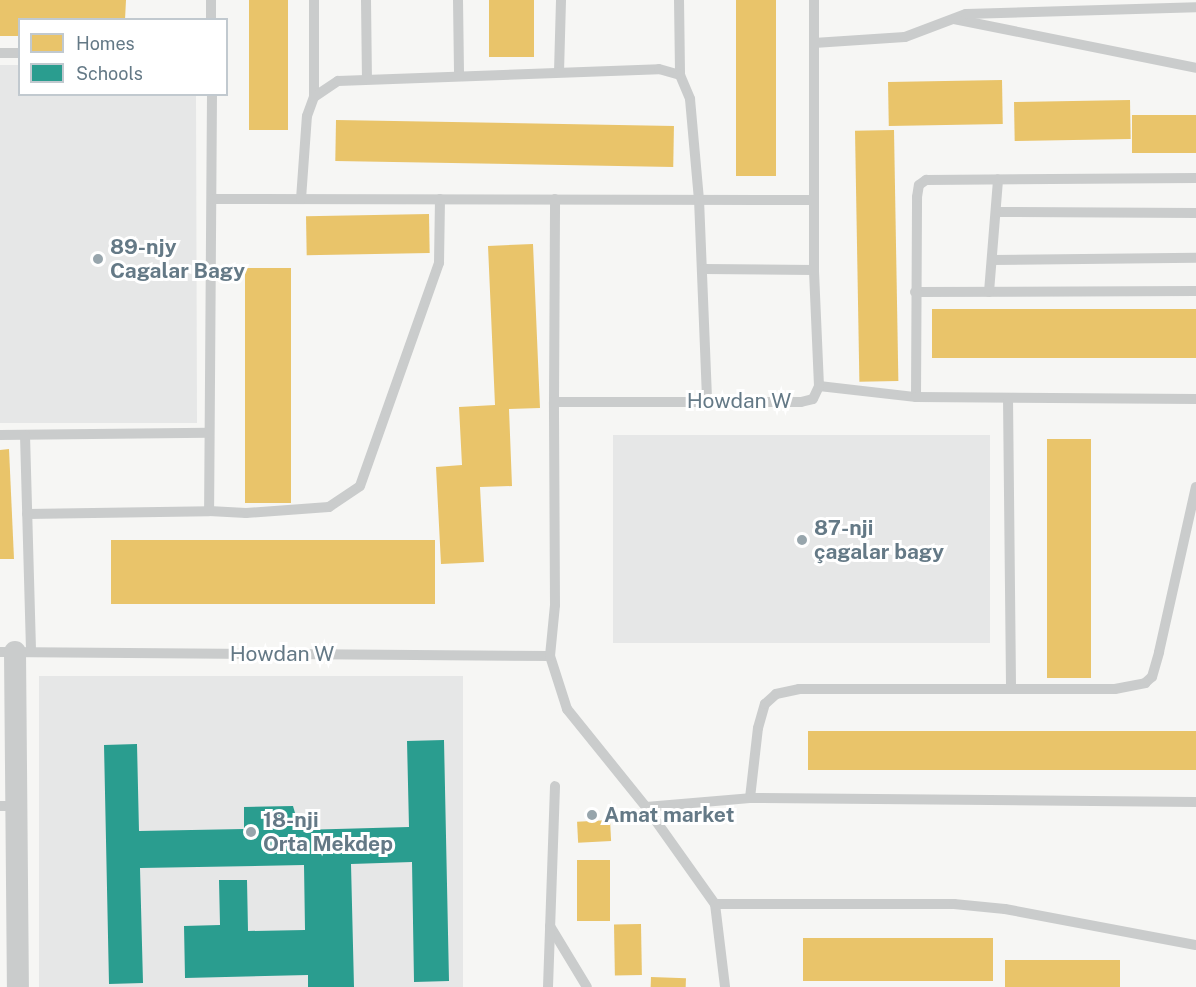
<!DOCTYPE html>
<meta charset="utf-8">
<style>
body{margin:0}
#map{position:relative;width:1196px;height:987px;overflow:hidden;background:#f6f6f4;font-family:"Public Sans",sans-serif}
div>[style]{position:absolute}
.built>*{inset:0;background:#e6e7e7;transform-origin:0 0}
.homes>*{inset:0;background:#e9c46a;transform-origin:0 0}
.schools>*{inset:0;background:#2a9d8f}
.service>*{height:10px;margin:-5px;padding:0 5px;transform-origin:5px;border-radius:5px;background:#cacccc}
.minor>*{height:22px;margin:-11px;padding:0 11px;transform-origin:11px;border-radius:11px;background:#cacccc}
.dots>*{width:16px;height:16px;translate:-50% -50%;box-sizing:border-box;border:3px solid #fff;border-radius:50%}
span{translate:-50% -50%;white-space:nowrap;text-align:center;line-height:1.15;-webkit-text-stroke:6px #fff;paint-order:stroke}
.poi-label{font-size:21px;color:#647986;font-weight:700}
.left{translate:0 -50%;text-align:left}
.street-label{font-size:21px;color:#647986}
.legend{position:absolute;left:18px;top:18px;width:210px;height:78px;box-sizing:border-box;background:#fff;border:2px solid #c1c9cf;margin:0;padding:8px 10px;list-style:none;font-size:18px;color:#647986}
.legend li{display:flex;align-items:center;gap:12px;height:30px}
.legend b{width:30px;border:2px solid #c1c9cf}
</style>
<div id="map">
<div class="built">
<div style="clip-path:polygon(0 65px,19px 65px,20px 94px,196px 95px,197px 423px,0 423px)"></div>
<div style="left:990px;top:435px;width:208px;height:377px;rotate:90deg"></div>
<div style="left:39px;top:676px;width:424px;height:311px"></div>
</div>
<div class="homes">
<div style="clip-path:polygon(0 0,126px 0,125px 20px,20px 20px,20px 36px,0 36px)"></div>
<div style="left:249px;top:0;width:39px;height:130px"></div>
<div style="left:489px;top:0;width:45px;height:57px"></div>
<div style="left:736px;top:0;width:40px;height:176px"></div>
<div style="left:1002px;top:80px;width:44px;height:114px;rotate:89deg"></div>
<div style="left:1130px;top:100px;width:39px;height:116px;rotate:89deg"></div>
<div style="left:1132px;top:115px;width:64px;height:38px"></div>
<div style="left:336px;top:120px;width:338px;height:41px;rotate:1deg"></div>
<div style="left:894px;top:130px;width:251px;height:39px;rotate:89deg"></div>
<div style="left:429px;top:214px;width:39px;height:123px;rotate:89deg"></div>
<div style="clip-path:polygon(533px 244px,540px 408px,509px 409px,512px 486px,480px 487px,484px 562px,441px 564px,436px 467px,462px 465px,459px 407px,495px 405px,488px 246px)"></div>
<div style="left:245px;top:268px;width:46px;height:235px"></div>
<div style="left:932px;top:309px;width:264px;height:49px"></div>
<div style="left:1047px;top:439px;width:44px;height:239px"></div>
<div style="clip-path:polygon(9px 449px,14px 559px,0 559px,0 450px)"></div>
<div style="left:435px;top:540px;width:64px;height:324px;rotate:90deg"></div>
<div style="left:1196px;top:731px;width:39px;height:388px;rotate:90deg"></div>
<div style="left:610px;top:820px;width:21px;height:33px;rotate:87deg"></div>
<div style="left:577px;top:860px;width:33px;height:61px"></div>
<div style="left:641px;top:924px;width:51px;height:27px;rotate:89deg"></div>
<div style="left:993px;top:938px;width:43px;height:190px;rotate:90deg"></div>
<div style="left:1005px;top:960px;width:115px;height:27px"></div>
<div style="left:651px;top:977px;width:35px;height:10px;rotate:2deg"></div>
</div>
<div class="schools">
<div style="clip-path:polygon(444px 740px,449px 981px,414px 982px,412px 862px,351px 864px,354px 987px,308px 987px,308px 975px,185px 978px,184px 926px,220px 925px,219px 880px,247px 880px,248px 931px,305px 930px,304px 865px,140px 868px,143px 983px,109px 984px,104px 745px,137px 744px,139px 831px,244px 829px,244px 807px,293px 806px,300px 830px,409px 827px,407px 741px)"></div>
</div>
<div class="service">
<div style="left:211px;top:0;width:20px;rotate:90deg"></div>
<div style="left:314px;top:0;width:97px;rotate:90deg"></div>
<div style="left:366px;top:0;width:78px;rotate:89.3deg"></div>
<div style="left:458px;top:0;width:75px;rotate:89.2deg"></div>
<div style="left:679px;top:0;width:75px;rotate:89.2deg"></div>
<div style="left:954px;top:19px;width:247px;rotate:11.4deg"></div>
<div style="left:814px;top:43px;width:91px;rotate:-3.8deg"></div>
<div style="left:905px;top:37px;width:65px;rotate:-20.7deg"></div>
<div style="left:966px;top:14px;width:230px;rotate:-1.7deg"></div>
<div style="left:0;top:53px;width:20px"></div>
<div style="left:559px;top:72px;width:72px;rotate:-88.4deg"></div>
<div style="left:212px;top:94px;width:417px;rotate:90.4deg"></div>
<div style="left:209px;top:511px;width:37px;rotate:3deg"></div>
<div style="left:246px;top:513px;width:83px;rotate:-4.1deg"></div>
<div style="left:329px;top:507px;width:37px;rotate:-34deg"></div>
<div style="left:360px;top:486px;width:237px;rotate:-70.5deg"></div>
<div style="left:439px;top:263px;width:64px;rotate:-89.1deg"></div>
<div style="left:213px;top:199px;width:601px;rotate:0.1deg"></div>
<div style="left:301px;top:199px;width:83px;rotate:-85.9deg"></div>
<div style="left:307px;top:116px;width:20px;rotate:-70deg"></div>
<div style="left:314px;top:97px;width:29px;rotate:-34deg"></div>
<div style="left:338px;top:81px;width:321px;rotate:-2.1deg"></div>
<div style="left:659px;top:69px;width:22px;rotate:16deg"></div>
<div style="left:680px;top:75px;width:26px;rotate:67deg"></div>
<div style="left:690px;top:99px;width:100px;rotate:84.9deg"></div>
<div style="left:699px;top:199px;width:201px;rotate:87.7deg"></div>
<div style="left:996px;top:212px;width:200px;rotate:0.3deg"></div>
<div style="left:992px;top:260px;width:204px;rotate:-0.6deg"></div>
<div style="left:704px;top:269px;width:110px;rotate:0.5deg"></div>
<div style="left:915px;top:292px;width:281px;rotate:-0.2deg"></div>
<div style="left:989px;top:292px;width:113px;rotate:-85.4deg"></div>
<div style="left:819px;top:386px;width:98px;rotate:6.5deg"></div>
<div style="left:916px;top:397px;width:200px;rotate:-89.7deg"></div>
<div style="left:917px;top:197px;width:12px;rotate:-81deg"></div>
<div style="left:919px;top:185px;width:9px;rotate:-36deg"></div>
<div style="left:926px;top:180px;width:270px;rotate:-0.4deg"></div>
<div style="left:916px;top:397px;width:280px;rotate:0.4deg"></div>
<div style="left:1008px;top:398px;width:291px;rotate:89.4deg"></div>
<div style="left:554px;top:402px;width:203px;rotate:-89.7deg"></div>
<div style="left:0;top:435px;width:208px;rotate:-0.6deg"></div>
<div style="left:25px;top:435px;width:217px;rotate:88.4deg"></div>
<div style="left:27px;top:514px;width:182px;rotate:-0.9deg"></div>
<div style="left:0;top:652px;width:550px;rotate:0.42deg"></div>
<div style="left:550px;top:656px;width:56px;rotate:72.2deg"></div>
<div style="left:567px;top:709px;width:126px;rotate:51.1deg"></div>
<div style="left:646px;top:807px;width:119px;rotate:54.6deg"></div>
<div style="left:715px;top:904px;width:84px;rotate:83.1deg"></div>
<div style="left:550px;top:656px;width:51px;rotate:-84.4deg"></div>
<div style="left:555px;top:605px;width:203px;rotate:-90.3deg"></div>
<div style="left:554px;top:402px;width:247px"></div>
<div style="left:801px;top:402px;width:12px;rotate:-14deg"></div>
<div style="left:813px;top:399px;width:14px;rotate:-65deg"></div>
<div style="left:819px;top:386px;width:116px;rotate:-92.5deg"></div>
<div style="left:814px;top:270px;width:270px;rotate:-90deg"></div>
<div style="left:750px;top:798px;width:70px;rotate:-83.5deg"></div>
<div style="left:758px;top:728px;width:25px;rotate:-74deg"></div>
<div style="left:765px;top:704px;width:15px;rotate:-42deg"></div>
<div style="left:776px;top:694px;width:24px;rotate:-12deg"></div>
<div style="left:799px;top:689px;width:316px"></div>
<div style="left:1115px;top:689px;width:31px;rotate:-11deg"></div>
<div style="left:1145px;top:683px;width:9px;rotate:-41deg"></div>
<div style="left:1152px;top:677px;width:26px;rotate:-74deg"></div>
<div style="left:1159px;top:652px;width:169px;rotate:-77.4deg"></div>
<div style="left:0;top:806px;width:16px"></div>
<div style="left:646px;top:807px;width:104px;rotate:-4.9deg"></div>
<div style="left:750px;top:798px;width:446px;rotate:0.5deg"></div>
<div style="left:715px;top:904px;width:239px"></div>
<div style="left:954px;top:904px;width:51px;rotate:5.6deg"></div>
<div style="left:1005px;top:909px;width:194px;rotate:10.7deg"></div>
<div style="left:550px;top:926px;width:71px;rotate:58.8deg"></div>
<div style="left:548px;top:987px;width:201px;rotate:-88deg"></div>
</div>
<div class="minor">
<div style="left:15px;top:652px;width:335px;rotate:89.5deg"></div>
</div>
<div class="dots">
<div style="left:98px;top:259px;background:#97a5ac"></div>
<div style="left:802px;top:540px;background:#97a5ac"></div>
<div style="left:592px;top:815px;background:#97a5ac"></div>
<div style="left:251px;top:832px;background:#97a5ac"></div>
</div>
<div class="poi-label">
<span class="left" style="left:110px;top:259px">89-njy<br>Cagalar Bagy</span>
<span class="left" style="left:814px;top:540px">87-nji<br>çagalar bagy</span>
<span class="left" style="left:604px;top:815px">Amat market</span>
<span class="left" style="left:263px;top:832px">18-nji<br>Orta Mekdep</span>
</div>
<div class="street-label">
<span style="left:739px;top:401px">Howdan W</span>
<span style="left:282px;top:654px">Howdan W</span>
</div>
<ul class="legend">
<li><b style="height:16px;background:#e9c46a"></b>Homes</li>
<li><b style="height:16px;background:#2a9d8f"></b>Schools</li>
</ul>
</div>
